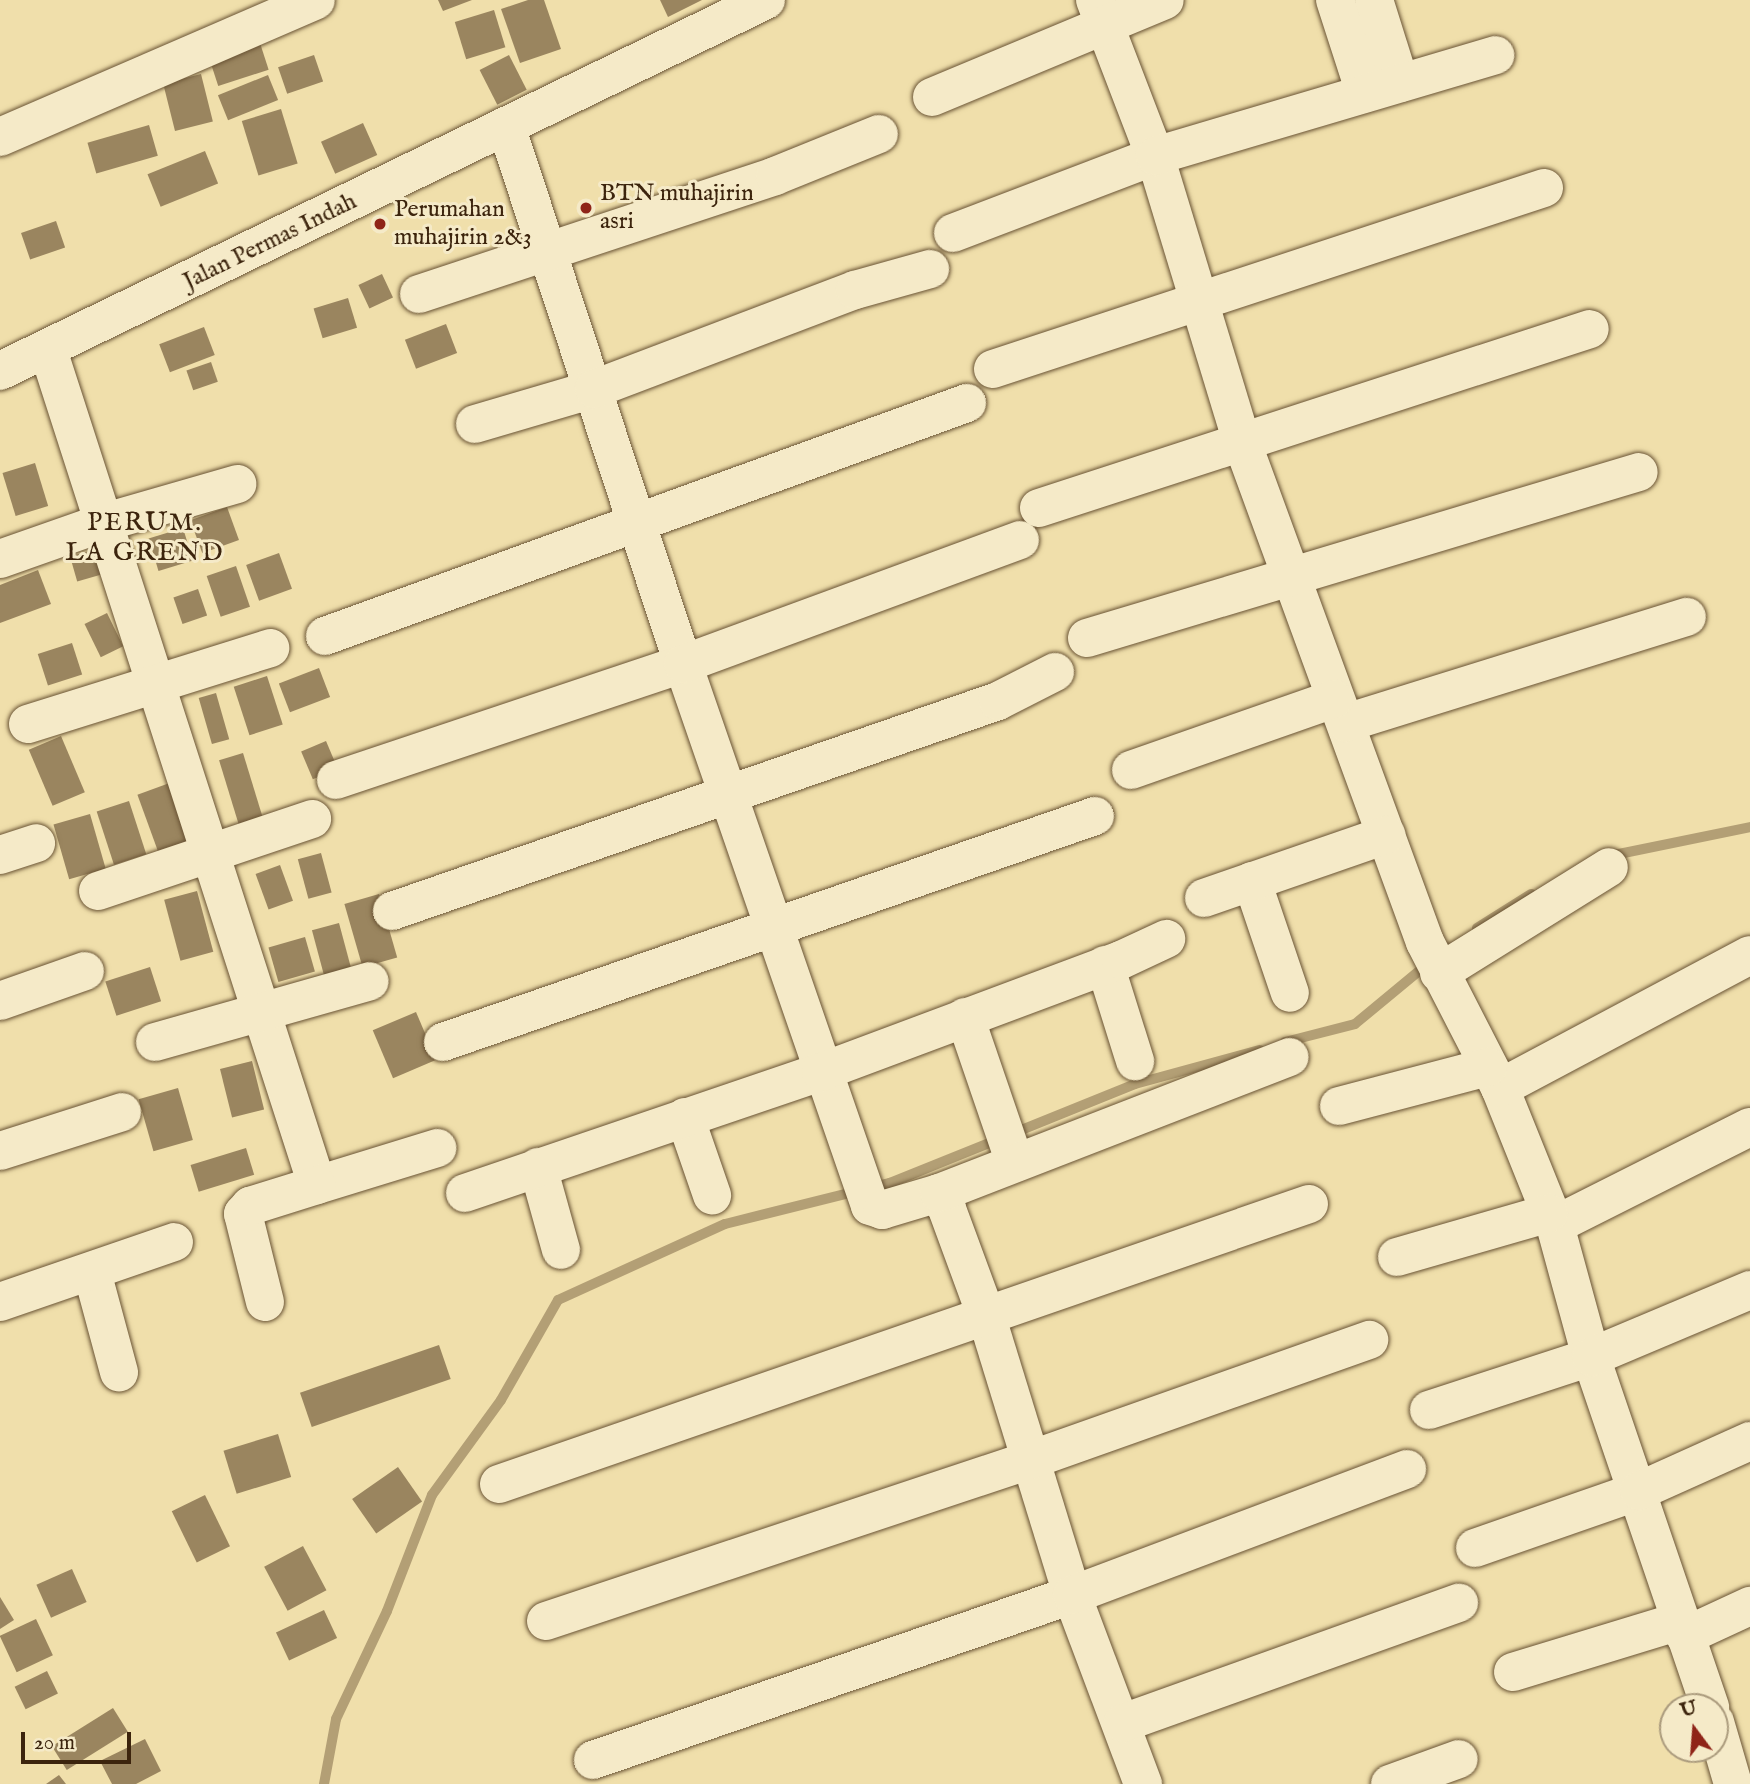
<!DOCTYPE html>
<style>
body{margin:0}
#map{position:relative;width:1750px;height:1784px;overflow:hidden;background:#f0dfab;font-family:"IM FELL English",serif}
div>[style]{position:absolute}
.stream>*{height:10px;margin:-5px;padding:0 5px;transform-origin:5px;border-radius:5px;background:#b39f75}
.building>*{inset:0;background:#9a855f;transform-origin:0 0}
.roads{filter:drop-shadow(0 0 2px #695334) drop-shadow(0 0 2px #695334)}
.minor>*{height:38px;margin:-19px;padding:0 19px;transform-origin:19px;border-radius:19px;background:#f5eac8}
.dots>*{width:19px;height:19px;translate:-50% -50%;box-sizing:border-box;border:4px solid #f5eac8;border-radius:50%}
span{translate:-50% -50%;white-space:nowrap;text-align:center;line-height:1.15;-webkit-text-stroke:6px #f5eac8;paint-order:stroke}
.poi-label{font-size:24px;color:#3c240d}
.left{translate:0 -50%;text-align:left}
.street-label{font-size:24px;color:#3c240d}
.neighbourhood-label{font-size:26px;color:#3c240d;letter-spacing:2px}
.north{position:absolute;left:1659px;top:1693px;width:70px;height:70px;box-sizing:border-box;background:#f5eac8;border:2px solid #ab9b7d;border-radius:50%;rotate:344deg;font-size:19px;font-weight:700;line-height:28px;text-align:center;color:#3c240d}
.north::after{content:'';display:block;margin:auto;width:24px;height:32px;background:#8f2418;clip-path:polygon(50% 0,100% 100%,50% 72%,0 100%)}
.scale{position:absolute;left:21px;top:1732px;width:110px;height:32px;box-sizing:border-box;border:4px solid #3c240d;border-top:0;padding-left:9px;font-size:21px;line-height:24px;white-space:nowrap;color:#3c240d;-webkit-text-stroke:5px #f5eac8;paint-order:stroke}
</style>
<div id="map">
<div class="stream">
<div style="left:1609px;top:856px;width:144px;rotate:-11.6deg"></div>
<div style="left:1477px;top:928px;width:64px;rotate:-32.2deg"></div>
<div style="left:1285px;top:1042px;width:72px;rotate:-14.4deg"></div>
<div style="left:1355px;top:1024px;width:97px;rotate:-39.6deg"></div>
<div style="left:324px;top:1784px;width:66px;rotate:-79.5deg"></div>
<div style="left:336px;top:1719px;width:119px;rotate:-64.7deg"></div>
<div style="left:387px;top:1611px;width:124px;rotate:-68.8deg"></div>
<div style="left:432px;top:1495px;width:117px;rotate:-54deg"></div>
<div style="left:501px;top:1400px;width:115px;rotate:-60.3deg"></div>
<div style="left:558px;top:1300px;width:183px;rotate:-24.5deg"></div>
<div style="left:725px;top:1224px;width:170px;rotate:-14deg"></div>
<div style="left:890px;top:1183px;width:264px;rotate:-22deg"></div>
<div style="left:1135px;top:1084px;width:129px;rotate:-15.3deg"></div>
</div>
<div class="building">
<div style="clip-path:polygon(438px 0,472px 0,443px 11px)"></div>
<div style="clip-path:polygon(528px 0,544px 0,561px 49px,520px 63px,501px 9px)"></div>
<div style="clip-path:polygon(660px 0,702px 0,668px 17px)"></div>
<div style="left:494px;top:10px;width:39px;height:41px;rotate:73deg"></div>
<div style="left:260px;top:43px;width:28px;height:53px;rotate:72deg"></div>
<div style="left:314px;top:55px;width:28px;height:38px;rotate:71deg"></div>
<div style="left:509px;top:55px;width:39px;height:33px;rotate:63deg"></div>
<div style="left:201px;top:74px;width:49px;height:39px;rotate:76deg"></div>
<div style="left:268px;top:75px;width:27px;height:54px;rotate:68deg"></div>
<div style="left:281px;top:109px;width:57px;height:41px;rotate:73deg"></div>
<div style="left:363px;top:123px;width:35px;height:46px;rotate:66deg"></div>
<div style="left:149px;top:125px;width:32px;height:64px;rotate:74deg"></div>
<div style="left:205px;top:151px;width:35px;height:62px;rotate:68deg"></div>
<div style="left:56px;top:221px;width:28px;height:37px;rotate:71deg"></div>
<div style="left:382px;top:274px;width:26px;height:26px;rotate:65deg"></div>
<div style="left:348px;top:298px;width:31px;height:36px;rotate:73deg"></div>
<div style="left:446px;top:324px;width:31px;height:44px;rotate:69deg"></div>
<div style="left:204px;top:327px;width:30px;height:48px;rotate:69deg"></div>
<div style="left:211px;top:362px;width:21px;height:26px;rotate:71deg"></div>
<div style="left:35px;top:463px;width:45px;height:34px;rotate:73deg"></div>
<div style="left:227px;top:507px;width:35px;height:39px;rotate:70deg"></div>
<div style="left:183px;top:528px;width:34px;height:36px;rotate:73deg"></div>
<div style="left:96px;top:549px;width:26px;height:27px;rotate:74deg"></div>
<div style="left:279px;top:553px;width:38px;height:35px;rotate:70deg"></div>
<div style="left:236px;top:566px;width:43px;height:31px;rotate:71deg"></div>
<div style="clip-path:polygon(38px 570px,51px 604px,0 623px,0 585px)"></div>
<div style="left:198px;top:589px;width:28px;height:26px;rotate:71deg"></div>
<div style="left:107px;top:613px;width:37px;height:25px;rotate:64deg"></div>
<div style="left:72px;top:643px;width:33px;height:36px;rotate:72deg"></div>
<div style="left:319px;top:668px;width:31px;height:43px;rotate:69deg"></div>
<div style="left:267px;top:676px;width:51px;height:35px;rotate:72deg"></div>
<div style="left:216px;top:693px;width:48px;height:18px;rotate:74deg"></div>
<div style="left:61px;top:736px;width:61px;height:35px;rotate:67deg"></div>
<div style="left:326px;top:741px;width:30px;height:27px;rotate:67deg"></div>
<div style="left:243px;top:753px;width:68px;height:25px;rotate:73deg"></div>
<div style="left:175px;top:781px;width:71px;height:40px;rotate:70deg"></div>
<div style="left:129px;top:801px;width:56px;height:34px;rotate:72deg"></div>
<div style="left:90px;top:814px;width:57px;height:38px;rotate:74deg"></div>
<div style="left:321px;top:853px;width:41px;height:24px;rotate:75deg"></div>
<div style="left:280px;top:865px;width:38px;height:26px;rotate:70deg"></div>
<div style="left:197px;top:891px;width:63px;height:34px;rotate:75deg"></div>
<div style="left:379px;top:894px;width:66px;height:36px;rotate:74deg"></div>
<div style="left:339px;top:923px;width:52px;height:28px;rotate:75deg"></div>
<div style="left:305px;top:937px;width:36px;height:38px;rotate:74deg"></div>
<div style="left:150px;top:967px;width:36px;height:47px;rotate:72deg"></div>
<div style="left:416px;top:1012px;width:52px;height:47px;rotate:67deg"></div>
<div style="left:252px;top:1061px;width:50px;height:33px;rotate:76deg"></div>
<div style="left:178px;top:1088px;width:54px;height:41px;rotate:74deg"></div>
<div style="left:246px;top:1148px;width:28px;height:58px;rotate:73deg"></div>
<div style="left:439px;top:1345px;width:36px;height:147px;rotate:71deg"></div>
<div style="left:278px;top:1434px;width:45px;height:57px;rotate:73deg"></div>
<div style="left:398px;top:1467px;width:42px;height:56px;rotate:55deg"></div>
<div style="left:205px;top:1495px;width:57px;height:37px;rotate:64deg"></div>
<div style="left:303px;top:1546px;width:50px;height:44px;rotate:62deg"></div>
<div style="left:72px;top:1569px;width:36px;height:39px;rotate:66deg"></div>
<div style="clip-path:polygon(0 1597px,14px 1620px,0 1629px)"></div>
<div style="left:324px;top:1610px;width:31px;height:53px;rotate:65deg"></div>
<div style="left:36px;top:1619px;width:40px;height:40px;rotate:65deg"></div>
<div style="left:47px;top:1671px;width:25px;height:36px;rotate:64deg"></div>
<div style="left:113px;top:1708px;width:28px;height:72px;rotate:58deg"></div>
<div style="clip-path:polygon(145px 1739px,161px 1771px,136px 1784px,112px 1784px,100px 1761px)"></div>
<div style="clip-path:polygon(59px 1775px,66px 1784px,46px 1784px)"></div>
</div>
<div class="roads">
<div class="minor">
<div style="left:1095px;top:0;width:167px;rotate:69deg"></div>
<div style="left:1155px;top:156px;width:299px;rotate:73.1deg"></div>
<div style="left:1242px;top:442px;width:532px;rotate:69.9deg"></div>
<div style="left:1425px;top:942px;width:164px;rotate:62.8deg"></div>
<div style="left:1500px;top:1088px;width:148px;rotate:68.1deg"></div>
<div style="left:1555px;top:1225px;width:137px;rotate:74.7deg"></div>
<div style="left:1591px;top:1357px;width:370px;rotate:71.2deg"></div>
<div style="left:1335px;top:0;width:98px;rotate:72.1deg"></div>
<div style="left:1374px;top:0;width:87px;rotate:72.6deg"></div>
<div style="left:932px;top:97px;width:252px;rotate:-22.6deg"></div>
<div style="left:506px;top:126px;width:566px;rotate:71.79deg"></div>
<div style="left:683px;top:664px;width:573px;rotate:70.96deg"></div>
<div style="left:870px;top:1206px;width:13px;rotate:18deg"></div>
<div style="left:882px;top:1210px;width:59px;rotate:-16.6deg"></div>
<div style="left:939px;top:1193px;width:18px;rotate:63deg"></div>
<div style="left:947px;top:1209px;width:116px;rotate:69.8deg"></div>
<div style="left:987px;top:1318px;width:290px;rotate:72.9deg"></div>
<div style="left:1072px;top:1595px;width:202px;rotate:69.4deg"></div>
<div style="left:0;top:137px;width:344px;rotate:-23.4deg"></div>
<div style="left:953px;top:233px;width:216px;rotate:-20.9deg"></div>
<div style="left:1155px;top:156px;width:355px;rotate:-16.5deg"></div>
<div style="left:419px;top:294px;width:375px;rotate:-18.3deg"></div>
<div style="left:775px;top:176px;width:112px;rotate:-22deg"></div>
<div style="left:48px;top:350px;width:877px;rotate:72.14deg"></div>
<div style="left:317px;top:1185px;width:126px;rotate:-17.1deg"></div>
<div style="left:993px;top:369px;width:580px;rotate:-18.19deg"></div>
<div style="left:0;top:371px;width:851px;rotate:-25.84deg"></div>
<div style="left:475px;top:424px;width:124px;rotate:-16.4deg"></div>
<div style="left:594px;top:389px;width:279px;rotate:-20.8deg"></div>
<div style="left:855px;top:290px;width:78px;rotate:-15.6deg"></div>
<div style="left:1039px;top:508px;width:579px;rotate:-18deg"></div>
<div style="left:0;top:559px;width:108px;rotate:-19.4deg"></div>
<div style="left:102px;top:523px;width:141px;rotate:-16.1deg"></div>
<div style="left:325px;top:636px;width:683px;rotate:-19.95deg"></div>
<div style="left:1087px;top:638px;width:576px;rotate:-16.74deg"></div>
<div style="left:1346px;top:723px;width:357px;rotate:-17.3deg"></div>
<div style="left:28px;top:724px;width:254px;rotate:-17.4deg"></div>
<div style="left:1131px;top:770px;width:215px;rotate:-19.3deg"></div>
<div style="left:336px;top:780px;width:366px;rotate:-18.5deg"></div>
<div style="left:683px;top:664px;width:359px;rotate:-20.2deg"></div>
<div style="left:0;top:855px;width:38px;rotate:-18deg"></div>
<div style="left:1252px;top:881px;width:118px;rotate:71.3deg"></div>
<div style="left:98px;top:891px;width:226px;rotate:-18.6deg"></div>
<div style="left:1204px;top:898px;width:193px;rotate:-19.1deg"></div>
<div style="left:392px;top:911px;width:641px;rotate:-19.11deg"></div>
<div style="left:998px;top:701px;width:64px;rotate:-27deg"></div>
<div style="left:1105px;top:965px;width:101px;rotate:72.6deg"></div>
<div style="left:1439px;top:973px;width:200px;rotate:-31.9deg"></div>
<div style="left:0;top:1001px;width:90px;rotate:-19.4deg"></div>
<div style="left:965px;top:1017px;width:154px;rotate:71.1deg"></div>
<div style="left:155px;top:1042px;width:223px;rotate:-15.8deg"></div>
<div style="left:443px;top:1042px;width:690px;rotate:-19.12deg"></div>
<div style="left:1500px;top:1088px;width:283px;rotate:-28deg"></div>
<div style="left:1339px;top:1106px;width:154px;rotate:-14.7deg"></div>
<div style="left:685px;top:1117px;width:83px;rotate:70.9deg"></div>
<div style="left:0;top:1151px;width:128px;rotate:-17.7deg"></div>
<div style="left:538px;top:1167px;width:86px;rotate:74.5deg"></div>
<div style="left:465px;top:1193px;width:376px;rotate:-18.8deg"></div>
<div style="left:821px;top:1072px;width:320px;rotate:-20.5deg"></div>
<div style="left:1121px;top:960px;width:50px;rotate:-25deg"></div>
<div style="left:939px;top:1193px;width:376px;rotate:-21.2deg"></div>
<div style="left:1555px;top:1225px;width:218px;rotate:-26.7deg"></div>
<div style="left:1397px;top:1257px;width:158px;rotate:-16.1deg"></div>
<div style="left:92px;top:1272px;width:104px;rotate:74.9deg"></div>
<div style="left:0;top:1302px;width:184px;rotate:-19deg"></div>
<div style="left:265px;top:1302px;width:91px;rotate:-104deg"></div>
<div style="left:243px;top:1214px;width:11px;rotate:-49deg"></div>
<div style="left:250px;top:1206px;width:70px;rotate:-17.4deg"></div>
<div style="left:1429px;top:1410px;width:170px;rotate:-18.1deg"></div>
<div style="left:1591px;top:1357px;width:173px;rotate:-22.8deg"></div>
<div style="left:499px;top:1484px;width:857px;rotate:-19.07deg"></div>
<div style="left:1475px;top:1548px;width:174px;rotate:-19.2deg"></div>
<div style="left:1639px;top:1491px;width:122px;rotate:-24.2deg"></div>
<div style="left:546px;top:1621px;width:510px;rotate:-18.4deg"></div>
<div style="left:1030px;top:1460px;width:360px;rotate:-19.5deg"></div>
<div style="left:1685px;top:1636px;width:72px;rotate:-24.8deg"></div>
<div style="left:1513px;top:1672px;width:175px;rotate:-17deg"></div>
<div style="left:1715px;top:1722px;width:65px;rotate:73.8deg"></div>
<div style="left:1123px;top:1723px;width:357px;rotate:-19.7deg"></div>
<div style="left:593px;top:1760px;width:507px;rotate:-19.01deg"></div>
<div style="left:1072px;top:1595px;width:358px;rotate:-20.6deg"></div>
<div style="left:1390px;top:1784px;width:73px;rotate:-19.9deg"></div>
</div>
</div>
<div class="dots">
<div style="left:586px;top:208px;background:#8f2418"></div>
<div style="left:380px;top:224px;background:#8f2418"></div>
</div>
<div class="poi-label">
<span class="left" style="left:600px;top:208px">BTN muhajirin<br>asri</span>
<span class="left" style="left:394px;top:224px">Perumahan<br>muhajirin 2&amp;3</span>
</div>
<div class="street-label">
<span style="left:270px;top:242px;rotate:-26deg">Jalan Permas Indah</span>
</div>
<div class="neighbourhood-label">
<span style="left:145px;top:538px">PERUM.<br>LA GREND</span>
</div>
<div class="north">U</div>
<div class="scale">20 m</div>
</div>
